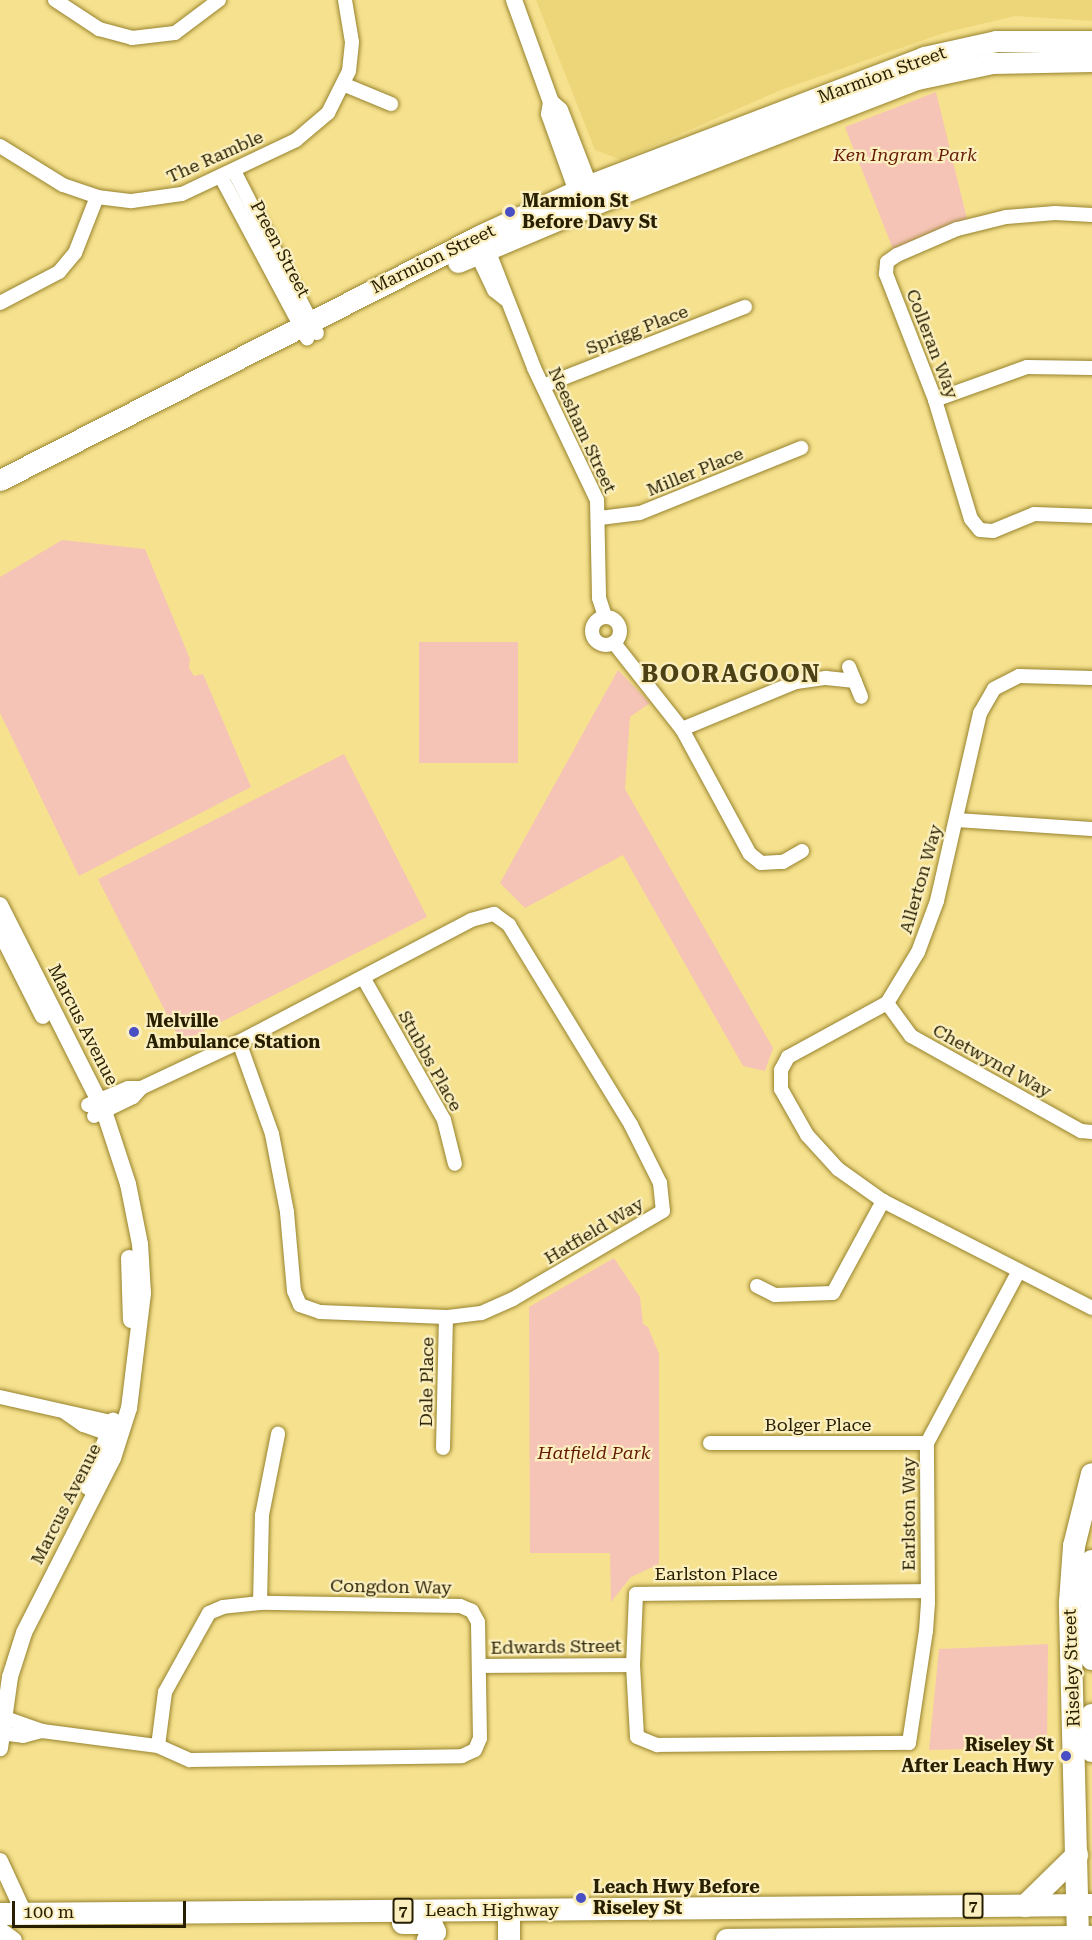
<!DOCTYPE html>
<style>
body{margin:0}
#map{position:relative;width:1092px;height:1940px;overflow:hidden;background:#f6e18e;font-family:"Roboto Serif",serif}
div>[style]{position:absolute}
.built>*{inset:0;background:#edd67a}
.green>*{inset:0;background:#f6c4b6;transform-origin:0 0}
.roads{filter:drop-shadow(0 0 2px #97832e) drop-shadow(0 0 2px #97832e)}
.minor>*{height:14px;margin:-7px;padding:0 7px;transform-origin:7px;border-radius:7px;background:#fff}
.minor>.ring{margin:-7px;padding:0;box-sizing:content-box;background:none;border:14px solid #fff;border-radius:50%}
.tertiary>*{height:16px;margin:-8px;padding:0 8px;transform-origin:8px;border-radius:8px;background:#fff}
.primary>*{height:21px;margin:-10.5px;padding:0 10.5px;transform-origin:10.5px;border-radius:10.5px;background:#fff}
.trunk>*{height:22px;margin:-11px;padding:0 11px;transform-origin:11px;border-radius:11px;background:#fff}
.dots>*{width:16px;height:16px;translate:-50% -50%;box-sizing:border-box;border:3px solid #fbefbf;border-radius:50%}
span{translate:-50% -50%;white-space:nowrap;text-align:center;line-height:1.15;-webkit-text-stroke:4.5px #fbefbf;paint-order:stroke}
.shield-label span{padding:2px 4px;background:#fbefbf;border:2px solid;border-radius:4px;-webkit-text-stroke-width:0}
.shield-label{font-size:16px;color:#271f00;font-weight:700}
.street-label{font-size:18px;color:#271f00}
.park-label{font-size:18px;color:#661a04;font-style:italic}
.poi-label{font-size:18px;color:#271f00;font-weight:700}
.left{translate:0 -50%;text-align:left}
.right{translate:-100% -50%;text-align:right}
.district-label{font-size:24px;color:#4c4114;font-weight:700;letter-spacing:1.5px}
.scale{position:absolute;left:12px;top:1901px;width:174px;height:27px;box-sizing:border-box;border:3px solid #271f00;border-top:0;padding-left:8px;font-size:18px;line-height:21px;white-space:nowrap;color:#271f00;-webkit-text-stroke:4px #fbefbf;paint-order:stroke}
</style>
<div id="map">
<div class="built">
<div style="clip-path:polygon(536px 0,1092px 0,1092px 21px,1015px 16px,944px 33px,781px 90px,621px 160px,595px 150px)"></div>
</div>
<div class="green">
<div style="clip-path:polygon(936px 92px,967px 219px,893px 249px,845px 127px)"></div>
<div style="clip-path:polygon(62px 540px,145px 549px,190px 659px,189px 668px,194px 676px,203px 674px,251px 787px,79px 876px,0 713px,0 577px)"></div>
<div style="left:419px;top:642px;width:99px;height:121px"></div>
<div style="clip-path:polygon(618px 670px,650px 703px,630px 717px,625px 789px,773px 1048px,765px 1071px,743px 1066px,623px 855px,525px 908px,500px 883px)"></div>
<div style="left:344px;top:754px;width:183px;height:276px;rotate:63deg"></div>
<div style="clip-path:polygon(614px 1258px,640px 1297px,643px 1324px,648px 1327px,659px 1354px,659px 1564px,631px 1577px,611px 1602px,610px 1553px,530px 1553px,529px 1307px)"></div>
<div style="clip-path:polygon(1048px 1644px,1047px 1747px,929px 1750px,939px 1649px)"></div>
</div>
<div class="roads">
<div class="minor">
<div style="left:55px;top:0;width:53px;rotate:33.4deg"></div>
<div style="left:99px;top:29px;width:34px;rotate:15deg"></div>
<div style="left:132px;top:38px;width:43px;rotate:-6.6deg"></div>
<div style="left:175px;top:33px;width:55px;rotate:-36.9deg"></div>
<div style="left:345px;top:85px;width:50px;rotate:22.4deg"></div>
<div style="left:0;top:146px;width:74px;rotate:31.8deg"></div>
<div style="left:63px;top:185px;width:36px;rotate:19deg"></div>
<div style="left:97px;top:197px;width:35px;rotate:7deg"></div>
<div style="left:132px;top:201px;width:50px;rotate:-8deg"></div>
<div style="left:182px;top:194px;width:126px;rotate:-25.3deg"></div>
<div style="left:296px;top:140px;width:42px;rotate:-40.2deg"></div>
<div style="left:328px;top:113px;width:47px;rotate:-63.4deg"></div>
<div style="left:349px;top:71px;width:29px;rotate:-84deg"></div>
<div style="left:352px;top:42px;width:43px;rotate:-99.5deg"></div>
<div style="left:234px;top:171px;width:182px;rotate:62.9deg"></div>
<div style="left:221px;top:177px;width:183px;rotate:61.9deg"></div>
<div style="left:1092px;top:215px;width:37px;rotate:-177deg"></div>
<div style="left:1055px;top:213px;width:49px;rotate:175.3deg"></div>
<div style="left:1006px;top:217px;width:50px;rotate:166.2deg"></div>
<div style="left:957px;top:229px;width:65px;rotate:156.6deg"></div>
<div style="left:897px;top:255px;width:12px;rotate:145deg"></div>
<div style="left:887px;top:262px;width:12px;rotate:95deg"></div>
<div style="left:886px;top:274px;width:135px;rotate:68.7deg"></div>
<div style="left:935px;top:400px;width:124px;rotate:73.2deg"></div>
<div style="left:971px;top:519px;width:14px;rotate:51deg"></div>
<div style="left:980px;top:530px;width:13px;rotate:4deg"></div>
<div style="left:993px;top:531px;width:44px;rotate:-22.5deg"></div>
<div style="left:1034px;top:514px;width:58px;rotate:2deg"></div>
<div style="left:485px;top:242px;width:135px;rotate:68.7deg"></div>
<div style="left:534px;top:368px;width:146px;rotate:64.5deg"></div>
<div style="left:597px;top:500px;width:98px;rotate:88.8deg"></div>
<div style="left:599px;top:598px;width:20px;rotate:72deg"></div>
<div style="left:474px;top:248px;width:47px;rotate:64.5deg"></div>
<div style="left:494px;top:290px;width:14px;rotate:39deg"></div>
<div style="left:0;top:303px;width:67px;rotate:-27.7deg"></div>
<div style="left:59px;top:272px;width:25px;rotate:-50deg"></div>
<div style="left:75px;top:253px;width:60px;rotate:-68.6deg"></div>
<div style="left:543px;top:386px;width:217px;rotate:-21.4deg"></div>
<div style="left:935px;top:400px;width:98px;rotate:-19.7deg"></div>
<div style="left:1027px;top:367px;width:65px;rotate:0.9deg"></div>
<div style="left:600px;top:518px;width:40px;rotate:-7.1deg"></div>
<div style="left:640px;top:513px;width:174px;rotate:-22deg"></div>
<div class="ring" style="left:592px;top:617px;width:14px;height:14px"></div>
<div style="left:614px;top:643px;width:110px;rotate:51.7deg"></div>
<div style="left:682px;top:729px;width:142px;rotate:61.5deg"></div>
<div style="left:750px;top:854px;width:14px;rotate:39deg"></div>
<div style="left:761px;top:863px;width:22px;rotate:-3deg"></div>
<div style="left:783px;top:862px;width:22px;rotate:-30deg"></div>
<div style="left:849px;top:667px;width:32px;rotate:68deg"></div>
<div style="left:1092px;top:678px;width:73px;rotate:-178.4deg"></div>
<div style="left:1019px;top:676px;width:28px;rotate:153deg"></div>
<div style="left:994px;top:689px;width:28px;rotate:120deg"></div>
<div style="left:980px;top:713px;width:193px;rotate:102.9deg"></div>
<div style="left:937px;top:901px;width:54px;rotate:110.4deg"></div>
<div style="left:918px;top:952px;width:60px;rotate:121.3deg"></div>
<div style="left:887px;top:1003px;width:113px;rotate:151.4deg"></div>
<div style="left:788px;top:1057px;width:15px;rotate:118deg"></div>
<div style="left:781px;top:1070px;width:19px;rotate:90deg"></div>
<div style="left:781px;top:1089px;width:53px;rotate:60.5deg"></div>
<div style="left:807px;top:1135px;width:46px;rotate:47.6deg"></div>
<div style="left:838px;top:1169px;width:55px;rotate:35.4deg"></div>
<div style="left:883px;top:1201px;width:235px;rotate:27.1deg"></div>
<div style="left:682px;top:729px;width:123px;rotate:-22.4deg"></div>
<div style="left:796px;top:682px;width:30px;rotate:-8deg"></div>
<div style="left:826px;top:678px;width:29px;rotate:6deg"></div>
<div style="left:956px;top:820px;width:136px;rotate:3.8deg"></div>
<div style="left:364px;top:979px;width:162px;rotate:60.4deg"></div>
<div style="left:444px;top:1120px;width:45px;rotate:76deg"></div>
<div style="left:887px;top:1003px;width:41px;rotate:54deg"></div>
<div style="left:911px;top:1036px;width:195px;rotate:29.2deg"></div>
<div style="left:1081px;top:1131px;width:11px;rotate:5deg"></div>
<div style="left:88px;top:1105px;width:43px;rotate:-23deg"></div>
<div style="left:128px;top:1088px;width:13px"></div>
<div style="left:141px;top:1088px;width:108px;rotate:-25.1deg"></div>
<div style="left:239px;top:1042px;width:262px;rotate:-27.7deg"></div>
<div style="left:471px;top:920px;width:24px;rotate:-15deg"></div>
<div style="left:494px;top:914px;width:19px;rotate:36deg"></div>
<div style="left:509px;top:925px;width:234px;rotate:58.6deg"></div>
<div style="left:631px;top:1125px;width:65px;rotate:63.4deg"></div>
<div style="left:660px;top:1183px;width:28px;rotate:84deg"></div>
<div style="left:663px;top:1211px;width:174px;rotate:149.6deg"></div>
<div style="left:513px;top:1299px;width:35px;rotate:156deg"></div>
<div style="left:481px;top:1313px;width:35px;rotate:173deg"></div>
<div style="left:446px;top:1317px;width:126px;rotate:-177.7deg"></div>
<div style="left:320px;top:1312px;width:21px;rotate:-161deg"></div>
<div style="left:300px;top:1305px;width:15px;rotate:-113deg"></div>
<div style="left:294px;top:1291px;width:79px;rotate:-95.1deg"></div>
<div style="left:287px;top:1212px;width:79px;rotate:-100.9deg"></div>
<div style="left:272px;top:1134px;width:98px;rotate:-109.7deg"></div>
<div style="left:94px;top:1116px;width:43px;rotate:-26deg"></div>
<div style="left:133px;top:1097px;width:12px;rotate:-48deg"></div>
<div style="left:757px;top:1286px;width:20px;rotate:27deg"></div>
<div style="left:775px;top:1295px;width:58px;rotate:-2deg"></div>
<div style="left:833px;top:1293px;width:105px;rotate:-61.5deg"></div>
<div style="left:0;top:1397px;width:123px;rotate:12.7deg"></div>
<div style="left:66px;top:1413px;width:21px;rotate:35deg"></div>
<div style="left:83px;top:1425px;width:37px;rotate:19deg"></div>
<div style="left:710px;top:1443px;width:217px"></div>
<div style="left:443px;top:1448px;width:131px;rotate:-88.7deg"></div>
<div style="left:927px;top:1591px;width:291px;rotate:179.4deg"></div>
<div style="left:636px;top:1594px;width:71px;rotate:92.4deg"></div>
<div style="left:633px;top:1665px;width:72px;rotate:86.8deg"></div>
<div style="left:637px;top:1737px;width:22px;rotate:22deg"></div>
<div style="left:657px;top:1745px;width:252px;rotate:-0.5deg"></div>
<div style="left:909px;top:1743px;width:113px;rotate:-81.4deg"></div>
<div style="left:926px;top:1631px;width:28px;rotate:-86deg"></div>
<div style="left:928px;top:1603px;width:160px;rotate:-90.4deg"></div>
<div style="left:927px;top:1443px;width:195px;rotate:-61.9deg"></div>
<div style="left:260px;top:1603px;width:88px;rotate:-88.7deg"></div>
<div style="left:262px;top:1515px;width:83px;rotate:-78.8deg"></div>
<div style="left:480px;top:1666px;width:153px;rotate:-0.4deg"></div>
<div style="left:0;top:1716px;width:45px;rotate:19.7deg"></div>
<div style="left:42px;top:1731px;width:117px;rotate:7.4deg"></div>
<div style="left:158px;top:1746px;width:35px;rotate:24deg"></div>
<div style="left:190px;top:1760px;width:272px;rotate:-0.8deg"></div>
<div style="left:462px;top:1756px;width:14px;rotate:-25deg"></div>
<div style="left:475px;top:1750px;width:13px;rotate:-67deg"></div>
<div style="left:480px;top:1738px;width:116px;rotate:-91deg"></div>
<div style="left:478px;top:1622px;width:13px;rotate:-119deg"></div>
<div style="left:472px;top:1611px;width:13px;rotate:-157deg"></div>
<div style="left:460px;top:1606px;width:200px;rotate:-179.1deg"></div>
<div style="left:260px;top:1603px;width:37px;rotate:174deg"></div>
<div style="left:223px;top:1607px;width:15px;rotate:157deg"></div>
<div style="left:209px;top:1613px;width:90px;rotate:119.1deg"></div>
<div style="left:165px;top:1692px;width:54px;rotate:97.4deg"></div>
<div style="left:0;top:1733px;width:23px;rotate:7deg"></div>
<div style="left:23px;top:1736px;width:20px;rotate:-15deg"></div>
</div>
<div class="tertiary">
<div style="left:514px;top:0;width:109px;rotate:70.1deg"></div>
<div style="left:551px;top:102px;width:12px;rotate:42deg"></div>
<div style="left:560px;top:110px;width:91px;rotate:68.8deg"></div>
<div style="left:551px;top:102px;width:12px;rotate:99deg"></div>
<div style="left:549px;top:114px;width:91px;rotate:70.2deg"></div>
<div style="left:0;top:905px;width:231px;rotate:63.2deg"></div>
<div style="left:104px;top:1111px;width:77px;rotate:71.8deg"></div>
<div style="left:128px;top:1184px;width:61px;rotate:78.7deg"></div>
<div style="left:140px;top:1244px;width:49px;rotate:86.5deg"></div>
<div style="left:143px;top:1293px;width:116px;rotate:96.9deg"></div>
<div style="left:129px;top:1408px;width:52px;rotate:107.7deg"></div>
<div style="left:113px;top:1458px;width:196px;rotate:117deg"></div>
<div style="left:24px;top:1633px;width:46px;rotate:107.7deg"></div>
<div style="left:10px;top:1677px;width:72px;rotate:98deg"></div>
<div style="left:0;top:931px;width:95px;rotate:63.2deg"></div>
<div style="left:129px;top:1258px;width:62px;rotate:88.2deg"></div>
<div style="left:88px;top:1487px;width:71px;rotate:-69.3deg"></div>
<div style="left:0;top:1861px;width:57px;rotate:65.2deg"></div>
<div style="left:0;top:1930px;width:17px;rotate:36deg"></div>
</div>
<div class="primary">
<div style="left:458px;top:262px;width:162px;rotate:-22.9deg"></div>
<div style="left:607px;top:199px;width:332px;rotate:-21.2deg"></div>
<div style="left:917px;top:79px;width:77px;rotate:-12deg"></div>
<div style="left:992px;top:63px;width:100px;rotate:-1.1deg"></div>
<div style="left:0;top:480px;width:540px;rotate:-26.99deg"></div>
<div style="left:481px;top:235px;width:119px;rotate:-24.8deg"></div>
<div style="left:589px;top:185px;width:359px;rotate:-20.9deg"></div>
<div style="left:924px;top:57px;width:74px;rotate:-12.5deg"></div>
<div style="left:996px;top:41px;width:96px"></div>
</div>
<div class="trunk">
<div style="left:1092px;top:1561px;width:98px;rotate:90deg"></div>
<div style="left:1092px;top:1715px;width:36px;rotate:90deg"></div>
<div style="left:1025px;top:1906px;width:73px;rotate:-44.4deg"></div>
<div style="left:509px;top:1910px;width:30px;rotate:90deg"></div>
<div style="left:0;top:1914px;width:1092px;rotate:-0.47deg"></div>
<div style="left:403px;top:1923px;width:28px"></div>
<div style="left:431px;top:1923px;width:10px;rotate:66deg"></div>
<div style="left:435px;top:1932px;width:11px;rotate:131deg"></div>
<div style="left:1078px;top:1937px;width:335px;rotate:-91.4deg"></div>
<div style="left:1070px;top:1602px;width:56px;rotate:-85.9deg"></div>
<div style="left:1074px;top:1546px;width:74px;rotate:-76deg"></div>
<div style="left:727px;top:1940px;width:364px;rotate:-0.5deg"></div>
</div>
</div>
<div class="dots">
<div style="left:510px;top:212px;background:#494ec4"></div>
<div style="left:134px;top:1032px;background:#494ec4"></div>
<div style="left:1066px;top:1756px;background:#494ec4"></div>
<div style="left:581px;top:1898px;background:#494ec4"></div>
</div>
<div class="shield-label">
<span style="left:973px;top:1906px">7</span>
<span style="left:403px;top:1911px">7</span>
</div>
<div class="street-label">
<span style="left:882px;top:75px;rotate:-20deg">Marmion Street</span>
<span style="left:215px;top:157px;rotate:-24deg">The Ramble</span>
<span style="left:280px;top:249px;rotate:62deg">Preen Street</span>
<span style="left:433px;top:259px;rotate:-26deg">Marmion Street</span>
<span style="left:637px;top:330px;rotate:-21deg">Sprigg Place</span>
<span style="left:932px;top:344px;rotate:69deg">Colleran Way</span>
<span style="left:582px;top:430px;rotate:65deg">Neesham Street</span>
<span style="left:695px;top:472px;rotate:-22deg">Miller Place</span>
<span style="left:921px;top:879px;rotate:-74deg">Allerton Way</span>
<span style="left:83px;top:1025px;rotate:63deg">Marcus Avenue</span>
<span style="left:430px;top:1061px;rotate:61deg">Stubbs Place</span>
<span style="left:992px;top:1061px;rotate:29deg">Chetwynd Way</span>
<span style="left:594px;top:1231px;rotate:-31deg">Hatfield Way</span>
<span style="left:427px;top:1382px;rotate:-89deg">Dale Place</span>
<span style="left:818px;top:1425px">Bolger Place</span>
<span style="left:66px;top:1504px;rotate:-63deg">Marcus Avenue</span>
<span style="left:909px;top:1514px;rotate:-90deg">Earlston Way</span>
<span style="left:716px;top:1574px">Earlston Place</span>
<span style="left:391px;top:1587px;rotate:1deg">Congdon Way</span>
<span style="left:556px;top:1647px;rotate:-1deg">Edwards Street</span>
<span style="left:1072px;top:1668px;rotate:-92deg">Riseley Street</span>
<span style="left:492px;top:1910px">Leach Highway</span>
</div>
<div class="park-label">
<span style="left:905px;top:155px">Ken Ingram Park</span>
<span style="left:594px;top:1453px">Hatfield Park</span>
</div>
<div class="poi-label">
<span class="left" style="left:522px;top:212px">Marmion St<br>Before Davy St</span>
<span class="left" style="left:146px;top:1032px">Melville<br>Ambulance Station</span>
<span class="right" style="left:1054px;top:1756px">Riseley St<br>After Leach Hwy</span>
<span class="left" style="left:593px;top:1898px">Leach Hwy Before<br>Riseley St</span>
</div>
<div class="district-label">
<span style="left:731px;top:675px">BOORAGOON</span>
</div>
<div class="scale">100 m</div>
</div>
